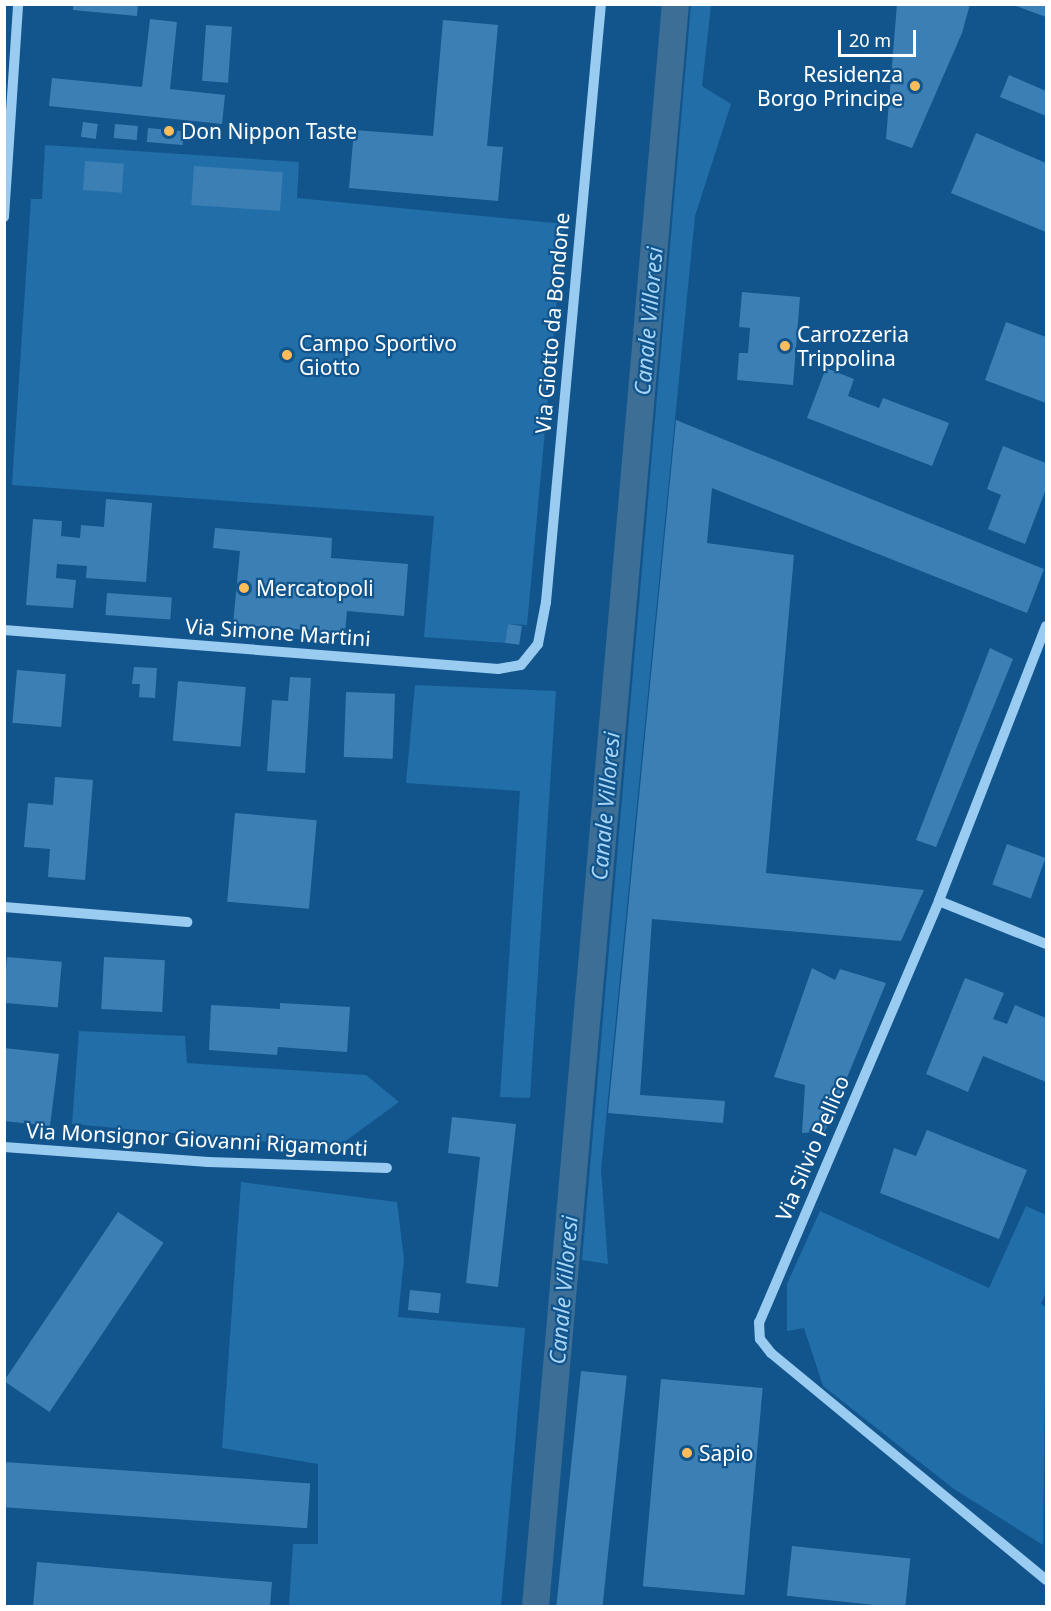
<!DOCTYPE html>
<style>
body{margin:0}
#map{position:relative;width:1051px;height:1611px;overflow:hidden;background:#12558c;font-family:"Noto Sans",sans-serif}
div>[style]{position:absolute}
.green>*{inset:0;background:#216ea9}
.canal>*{height:27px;margin:-13.5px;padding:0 13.5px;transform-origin:13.5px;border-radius:13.5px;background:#3d6e96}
.building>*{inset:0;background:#3b7fb5;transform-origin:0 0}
.minor>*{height:10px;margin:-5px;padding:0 5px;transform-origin:5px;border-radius:5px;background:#9acbf1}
.dots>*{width:16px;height:16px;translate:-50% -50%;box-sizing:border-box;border:3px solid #12558c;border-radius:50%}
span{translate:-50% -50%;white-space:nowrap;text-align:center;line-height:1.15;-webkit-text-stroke:4.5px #12558c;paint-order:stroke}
.poi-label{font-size:21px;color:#fff}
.right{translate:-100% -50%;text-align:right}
.left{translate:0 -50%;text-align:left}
.street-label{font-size:21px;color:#fff}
.water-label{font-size:22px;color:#a6d5f8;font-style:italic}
.frame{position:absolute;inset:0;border:6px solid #fff;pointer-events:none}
.scale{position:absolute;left:838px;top:30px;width:78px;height:27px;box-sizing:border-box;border:3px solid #fff;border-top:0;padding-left:8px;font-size:18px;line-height:21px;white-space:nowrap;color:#fff;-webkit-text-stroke:4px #12558c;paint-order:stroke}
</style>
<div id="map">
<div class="green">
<div style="clip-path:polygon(691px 5px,711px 5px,702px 86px,731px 104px,695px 216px,601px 1170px,608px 1264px,582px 1260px)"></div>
<div style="clip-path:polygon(45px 145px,299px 162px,297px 198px,564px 224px,527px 625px,508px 624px,506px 643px,424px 637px,434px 516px,12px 485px,31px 199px,42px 199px)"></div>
<div style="clip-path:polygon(415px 685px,556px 691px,530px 1098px,500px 1097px,520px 791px,406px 783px)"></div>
<div style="clip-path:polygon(79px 1031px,185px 1036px,187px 1063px,366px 1075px,399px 1102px,336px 1148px,72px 1124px)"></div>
<div style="clip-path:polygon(241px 1182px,397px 1202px,404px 1259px,398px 1317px,525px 1328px,501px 1606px,289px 1606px,293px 1544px,318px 1544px,318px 1464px,222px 1448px)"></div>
<div style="clip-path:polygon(1026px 1206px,1046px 1215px,1046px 1292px,1041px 1304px,1046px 1307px,1043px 1545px,954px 1489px,823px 1386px,804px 1328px,787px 1331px,787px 1284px,820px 1211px,989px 1288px)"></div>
</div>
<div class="canal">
<div style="left:535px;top:1606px;width:1608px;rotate:-85.01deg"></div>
</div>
<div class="building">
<div style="clip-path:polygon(73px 4px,138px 4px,137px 16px,73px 10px)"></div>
<div style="clip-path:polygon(897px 4px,970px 4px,962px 33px,912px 148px,886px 139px)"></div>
<div style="clip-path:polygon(1013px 4px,1046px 4px,1046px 17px,1013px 5px)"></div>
<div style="clip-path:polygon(150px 19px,177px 22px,170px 89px,225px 95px,222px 124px,49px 106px,52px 78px,142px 87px)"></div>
<div style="clip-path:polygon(443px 20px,498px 25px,487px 146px,503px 147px,498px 201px,349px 188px,354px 130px,433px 136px)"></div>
<div style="left:206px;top:25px;width:26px;height:56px;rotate:4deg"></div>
<div style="clip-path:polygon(1009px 75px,1046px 91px,1046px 116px,1000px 97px)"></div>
<div style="left:83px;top:122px;width:15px;height:15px;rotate:8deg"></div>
<div style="left:115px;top:124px;width:23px;height:14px;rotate:5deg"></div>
<div style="left:148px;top:128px;width:36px;height:14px;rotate:5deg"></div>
<div style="clip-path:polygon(976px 133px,1046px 163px,1046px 232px,951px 193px)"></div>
<div style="left:85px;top:161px;width:39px;height:29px;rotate:4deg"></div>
<div style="left:194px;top:166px;width:89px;height:39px;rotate:4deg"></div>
<div style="clip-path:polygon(742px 292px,800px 297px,793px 385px,737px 380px,739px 353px,748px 353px,750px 328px,739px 327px)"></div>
<div style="clip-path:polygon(1006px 322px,1046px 337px,1046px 403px,985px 380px)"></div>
<div style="clip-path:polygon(826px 368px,854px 379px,848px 396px,879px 408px,883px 398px,949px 423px,932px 466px,807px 418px)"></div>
<div style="clip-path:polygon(676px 420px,1044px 569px,1027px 613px,712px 488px,707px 543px,794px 555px,766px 873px,924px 890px,901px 941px,652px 919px,640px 1095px,725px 1101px,723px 1123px,608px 1113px)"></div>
<div style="clip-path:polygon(1003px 446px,1046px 463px,1046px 489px,1025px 544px,988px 529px,1001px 495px,987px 489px)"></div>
<div style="clip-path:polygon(106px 499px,152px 503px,146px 582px,86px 578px,87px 566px,57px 564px,56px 578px,76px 580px,73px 608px,26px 605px,33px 519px,62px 521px,61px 536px,80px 538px,81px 525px,104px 527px)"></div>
<div style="clip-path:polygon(215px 528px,332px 538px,331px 558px,408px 564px,404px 616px,347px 611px,345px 633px,233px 624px,240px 551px,213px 548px)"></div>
<div style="left:107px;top:593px;width:65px;height:22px;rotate:4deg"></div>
<div style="left:508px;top:624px;width:14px;height:19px;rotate:8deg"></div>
<div style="clip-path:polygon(990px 648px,1013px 659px,936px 847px,916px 840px)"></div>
<div style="clip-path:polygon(134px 667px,157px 668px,155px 698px,139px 697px,140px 684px,132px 684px)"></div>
<div style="left:17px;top:670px;width:49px;height:53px;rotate:5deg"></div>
<div style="clip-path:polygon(290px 677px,311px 678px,305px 773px,267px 771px,272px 700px,288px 701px)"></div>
<div style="left:178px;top:681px;width:68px;height:60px;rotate:5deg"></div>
<div style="left:346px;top:692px;width:49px;height:65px;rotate:2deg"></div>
<div style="clip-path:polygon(55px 777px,93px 780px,85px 880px,48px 877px,50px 849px,24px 847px,28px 803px,53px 805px)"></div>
<div style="left:235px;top:813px;width:82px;height:89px;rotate:5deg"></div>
<div style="left:1007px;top:844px;width:41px;height:43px;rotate:20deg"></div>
<div style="left:7px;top:957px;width:55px;height:46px;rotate:5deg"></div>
<div style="left:104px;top:957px;width:61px;height:52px;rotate:3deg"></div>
<div style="clip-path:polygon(812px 968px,835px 980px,840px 969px,886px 983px,825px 1131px,802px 1133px,805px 1085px,774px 1077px)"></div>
<div style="clip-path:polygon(965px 978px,1004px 993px,993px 1019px,1007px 1024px,1015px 1005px,1046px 1018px,1046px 1082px,983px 1056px,968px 1092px,926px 1074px)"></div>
<div style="clip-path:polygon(280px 1003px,350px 1007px,347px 1052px,278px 1047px,277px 1055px,209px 1050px,211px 1005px,280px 1009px)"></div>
<div style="clip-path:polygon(4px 1048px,59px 1054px,50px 1126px,4px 1121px)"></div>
<div style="clip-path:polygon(452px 1117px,516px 1124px,498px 1287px,466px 1283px,480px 1157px,448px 1153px)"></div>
<div style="clip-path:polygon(927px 1130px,1027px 1170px,999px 1239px,880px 1193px,894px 1148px,916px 1156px)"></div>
<div style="left:118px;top:1212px;width:55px;height:204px;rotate:34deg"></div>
<div style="left:410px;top:1290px;width:31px;height:20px;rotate:6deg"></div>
<div style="left:581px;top:1371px;width:46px;height:236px;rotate:6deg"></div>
<div style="left:661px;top:1379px;width:102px;height:208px;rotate:5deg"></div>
<div style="left:4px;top:1462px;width:307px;height:45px;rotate:4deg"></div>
<div style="left:792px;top:1546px;width:119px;height:50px;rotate:6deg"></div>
<div style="clip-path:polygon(37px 1562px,272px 1582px,270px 1606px,33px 1606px)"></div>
</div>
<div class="minor">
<div style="left:4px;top:217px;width:213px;rotate:-86.2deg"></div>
<div style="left:1046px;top:626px;width:295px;rotate:111.3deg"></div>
<div style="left:939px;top:901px;width:458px;rotate:113.1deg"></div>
<div style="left:759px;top:1322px;width:17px;rotate:87deg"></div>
<div style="left:760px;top:1339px;width:18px;rotate:52deg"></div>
<div style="left:771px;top:1353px;width:357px;rotate:39.5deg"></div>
<div style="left:4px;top:630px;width:496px;rotate:4.5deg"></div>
<div style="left:498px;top:669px;width:23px;rotate:-10deg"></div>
<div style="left:521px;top:665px;width:27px;rotate:-51deg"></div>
<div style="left:538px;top:644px;width:43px;rotate:-79.2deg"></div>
<div style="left:546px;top:602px;width:601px;rotate:-84.75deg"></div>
<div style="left:939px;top:901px;width:115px;rotate:21.9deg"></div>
<div style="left:4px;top:907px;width:184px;rotate:4.7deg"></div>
<div style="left:4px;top:1147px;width:205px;rotate:4.2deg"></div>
<div style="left:208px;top:1162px;width:179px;rotate:1.9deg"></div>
</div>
<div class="dots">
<div style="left:915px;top:86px;background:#ffbd5a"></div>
<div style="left:169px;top:131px;background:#ffbd5a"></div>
<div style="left:785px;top:346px;background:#ffbd5a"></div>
<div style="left:287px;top:355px;background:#ffbd5a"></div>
<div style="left:244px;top:588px;background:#ffbd5a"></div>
<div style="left:687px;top:1453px;background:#ffbd5a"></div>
</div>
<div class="poi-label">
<span class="right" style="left:903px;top:86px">Residenza<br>Borgo Principe</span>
<span class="left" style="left:181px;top:131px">Don Nippon Taste</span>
<span class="left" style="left:797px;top:346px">Carrozzeria<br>Trippolina</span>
<span class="left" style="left:299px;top:355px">Campo Sportivo<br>Giotto</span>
<span class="left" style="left:256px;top:588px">Mercatopoli</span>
<span class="left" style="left:699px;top:1453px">Sapio</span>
</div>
<div class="street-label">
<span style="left:552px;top:323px;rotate:-85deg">Via Giotto da Bondone</span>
<span style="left:278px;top:632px;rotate:4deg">Via Simone Martini</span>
<span style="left:197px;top:1139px;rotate:3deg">Via Monsignor Giovanni Rigamonti</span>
<span style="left:812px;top:1148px;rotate:-67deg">Via Silvio Pellico</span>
</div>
<div class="water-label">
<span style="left:648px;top:321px;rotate:-85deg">Canale Villoresi</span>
<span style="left:605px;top:806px;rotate:-85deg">Canale Villoresi</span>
<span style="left:563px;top:1290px;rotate:-85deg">Canale Villoresi</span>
</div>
<div class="frame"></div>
<div class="scale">20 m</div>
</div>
